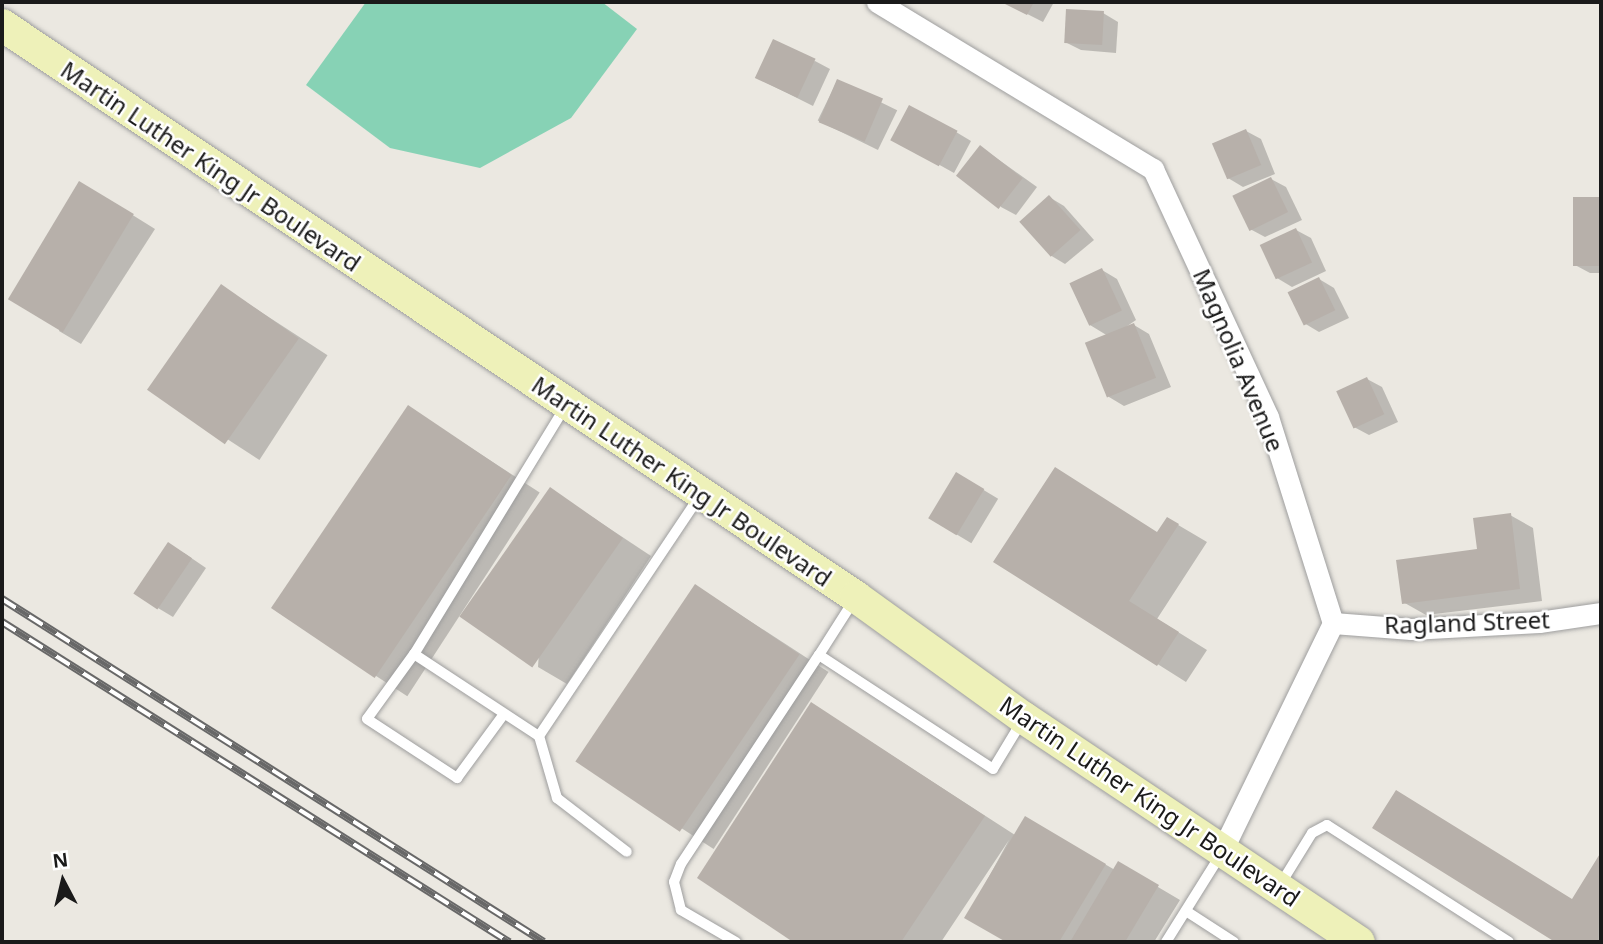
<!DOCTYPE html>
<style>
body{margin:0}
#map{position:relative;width:1603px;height:944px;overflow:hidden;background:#ebe8e1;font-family:"Noto Sans",sans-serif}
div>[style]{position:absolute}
.pitch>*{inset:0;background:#87d2b5}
.shadow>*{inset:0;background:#0003;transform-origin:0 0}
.building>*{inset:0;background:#b7b0aa;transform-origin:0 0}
.roads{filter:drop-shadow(0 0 2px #9e9e9e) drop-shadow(0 0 2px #9e9e9e)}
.lane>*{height:10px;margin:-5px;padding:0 5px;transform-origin:5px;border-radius:5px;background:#fff}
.street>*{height:21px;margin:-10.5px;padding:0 10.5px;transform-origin:10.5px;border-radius:10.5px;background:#fff}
.secondary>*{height:32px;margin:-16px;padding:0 16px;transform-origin:16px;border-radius:16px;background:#eef1b9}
.rail>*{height:8px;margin-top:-4px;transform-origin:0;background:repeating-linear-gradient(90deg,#fff 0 16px,#686868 0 32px);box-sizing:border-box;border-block:2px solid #686868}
span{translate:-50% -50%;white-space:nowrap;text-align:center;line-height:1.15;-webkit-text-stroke:5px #fff;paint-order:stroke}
.street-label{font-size:24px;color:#1a1a1a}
.frame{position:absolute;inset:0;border:4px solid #1a1a1a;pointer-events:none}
.north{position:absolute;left:28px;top:846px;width:70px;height:70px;-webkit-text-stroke:5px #fff;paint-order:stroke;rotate:353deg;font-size:19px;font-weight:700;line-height:28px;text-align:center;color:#1a1a1a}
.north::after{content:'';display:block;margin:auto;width:24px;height:32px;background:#1a1a1a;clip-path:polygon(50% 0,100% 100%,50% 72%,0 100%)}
</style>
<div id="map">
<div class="pitch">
<div style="clip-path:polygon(366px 2px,602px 2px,637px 29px,571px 118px,480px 168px,390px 148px,306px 85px)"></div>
</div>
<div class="shadow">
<div style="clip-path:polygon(1004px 2px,1054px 2px,1043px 22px)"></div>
<div style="clip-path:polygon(1103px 13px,1118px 22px,1116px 53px,1081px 50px,1065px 42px)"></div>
<div style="clip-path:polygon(815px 61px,830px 69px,813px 106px,757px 78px)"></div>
<div style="left:837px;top:81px;width:67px;height:44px;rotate:26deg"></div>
<div style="clip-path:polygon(1246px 131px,1261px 139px,1275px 174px,1243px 187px,1228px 178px)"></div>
<div style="clip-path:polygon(956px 132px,971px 141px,954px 173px,893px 139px)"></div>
<div style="clip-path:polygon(981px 147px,1037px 187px,1016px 215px,1001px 207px)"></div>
<div style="clip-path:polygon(1271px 179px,1286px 187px,1302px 220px,1265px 237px,1250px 229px)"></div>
<div style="clip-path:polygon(102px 196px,155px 229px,81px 344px,59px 331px)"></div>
<div style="clip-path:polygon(1049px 197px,1064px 206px,1094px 240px,1065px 264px,1050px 255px)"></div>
<div style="clip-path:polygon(1574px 199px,1601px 199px,1601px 273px,1590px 273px,1575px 265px)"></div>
<div style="clip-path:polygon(1296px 230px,1311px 238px,1326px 271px,1292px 287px,1277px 278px)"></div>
<div style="clip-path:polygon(1102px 270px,1117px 279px,1136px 320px,1120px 331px,1134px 325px,1149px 334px,1171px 387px,1124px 406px,1109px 397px,1108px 336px,1090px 325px)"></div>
<div style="clip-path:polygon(1319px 279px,1334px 288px,1349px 318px,1319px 332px,1304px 323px)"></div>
<div style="left:221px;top:286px;width:127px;height:125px;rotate:33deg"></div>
<div style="clip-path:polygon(1367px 379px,1382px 387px,1398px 422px,1369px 435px,1354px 427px)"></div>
<div style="left:408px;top:407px;width:157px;height:243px;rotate:33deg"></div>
<div style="left:957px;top:474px;width:48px;height:52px;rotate:31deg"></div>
<div style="clip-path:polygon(550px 489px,651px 556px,567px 684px,538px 667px)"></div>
<div style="clip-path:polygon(1510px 515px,1533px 528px,1542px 601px,1426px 615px,1403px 602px,1479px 551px)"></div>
<div style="clip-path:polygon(1168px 519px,1207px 542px,1157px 619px,1207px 650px,1186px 682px,996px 562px,1159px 533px)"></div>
<div style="clip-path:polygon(184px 553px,206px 568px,173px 617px,158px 608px)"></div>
<div style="left:696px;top:586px;width:158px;height:211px;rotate:33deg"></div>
<div style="clip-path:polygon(812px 704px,1015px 835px,1025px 818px,1115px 870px,1119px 864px,1180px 900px,1154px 942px,1009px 942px,967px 917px,1009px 840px,941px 942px,796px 942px,699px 878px)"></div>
<div style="clip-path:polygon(1374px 828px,1573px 901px,1601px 855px,1601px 942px,1558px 942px)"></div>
</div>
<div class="building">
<div style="clip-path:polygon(1001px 2px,1034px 2px,1027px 15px)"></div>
<div style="left:1066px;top:9px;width:38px;height:34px;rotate:3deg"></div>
<div style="left:773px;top:39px;width:47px;height:43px;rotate:25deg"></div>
<div style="left:837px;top:79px;width:50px;height:47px;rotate:23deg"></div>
<div style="left:909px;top:105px;width:55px;height:40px;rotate:28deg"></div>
<div style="left:1246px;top:129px;width:39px;height:37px;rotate:67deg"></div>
<div style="left:980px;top:145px;width:54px;height:39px;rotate:38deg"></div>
<div style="left:1271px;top:177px;width:39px;height:43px;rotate:64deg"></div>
<div style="left:79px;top:181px;width:64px;height:138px;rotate:31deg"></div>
<div style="left:1049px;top:195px;width:47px;height:40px;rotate:48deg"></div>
<div style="left:1573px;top:197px;width:28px;height:69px"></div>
<div style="left:1296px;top:228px;width:38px;height:40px;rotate:65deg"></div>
<div style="left:1102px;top:268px;width:47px;height:36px;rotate:65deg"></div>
<div style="left:1319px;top:277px;width:37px;height:35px;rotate:64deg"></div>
<div style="left:221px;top:284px;width:95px;height:129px;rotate:35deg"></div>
<div style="left:1134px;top:323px;width:59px;height:53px;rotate:68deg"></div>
<div style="left:1367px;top:377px;width:41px;height:34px;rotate:65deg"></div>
<div style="left:408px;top:405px;width:125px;height:245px;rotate:34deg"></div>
<div style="clip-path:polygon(1055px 467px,1157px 532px,1167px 517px,1179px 524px,1129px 601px,1179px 632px,1157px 666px,993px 562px)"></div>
<div style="left:956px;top:472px;width:33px;height:54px;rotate:31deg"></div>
<div style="left:550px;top:487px;width:89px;height:158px;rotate:35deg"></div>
<div style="clip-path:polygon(1511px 513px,1520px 589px,1402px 604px,1396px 560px,1477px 549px,1473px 518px)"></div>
<div style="left:168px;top:542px;width:29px;height:62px;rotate:34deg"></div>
<div style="left:695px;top:584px;width:126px;height:214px;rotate:34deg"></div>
<div style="clip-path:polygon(811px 702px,985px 816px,901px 942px,793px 942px,697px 878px)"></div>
<div style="clip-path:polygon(1396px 790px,1572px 899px,1601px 852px,1598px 942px,1555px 942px,1372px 828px)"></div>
<div style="clip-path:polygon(1025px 816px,1106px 864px,1059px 942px,1006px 942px,964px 918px)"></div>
<div style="clip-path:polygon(1118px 861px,1159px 885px,1125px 942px,1070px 942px)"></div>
</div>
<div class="roads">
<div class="lane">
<div style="left:565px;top:407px;width:289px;rotate:121.4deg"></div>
<div style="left:414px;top:654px;width:149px;rotate:33.3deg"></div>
<div style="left:539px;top:736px;width:65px;rotate:73.8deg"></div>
<div style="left:557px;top:798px;width:88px;rotate:37.6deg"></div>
<div style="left:854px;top:600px;width:65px;rotate:122.5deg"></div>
<div style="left:819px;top:655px;width:208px;rotate:33.2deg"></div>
<div style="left:993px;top:769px;width:56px;rotate:-58.9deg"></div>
<div style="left:414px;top:654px;width:80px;rotate:125.9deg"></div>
<div style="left:367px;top:719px;width:108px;rotate:33.2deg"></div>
<div style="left:457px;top:778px;width:79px;rotate:-53.7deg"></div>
<div style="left:539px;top:736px;width:288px;rotate:-56.2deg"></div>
<div style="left:1280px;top:885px;width:61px;rotate:-58.4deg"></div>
<div style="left:1312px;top:833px;width:17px;rotate:-28deg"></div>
<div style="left:1327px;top:825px;width:216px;rotate:32.7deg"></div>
<div style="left:1186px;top:911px;width:57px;rotate:32.9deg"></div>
<div style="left:736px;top:942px;width:64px;rotate:-149.8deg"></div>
<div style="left:681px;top:910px;width:29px;rotate:-104deg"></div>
<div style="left:674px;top:882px;width:19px;rotate:-69deg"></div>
<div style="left:681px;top:864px;width:250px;rotate:-56.6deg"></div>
<div style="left:1166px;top:942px;width:104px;rotate:-58deg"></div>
</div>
<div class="street">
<div style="left:877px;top:2px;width:323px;rotate:31.2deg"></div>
<div style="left:1153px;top:169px;width:273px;rotate:65.1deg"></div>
<div style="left:1268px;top:417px;width:216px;rotate:72.5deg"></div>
<div style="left:1333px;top:623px;width:254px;rotate:116deg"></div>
<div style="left:1333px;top:623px;width:78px;rotate:4.4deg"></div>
<div style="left:1411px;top:629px;width:128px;rotate:-3.1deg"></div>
<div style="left:1539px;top:622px;width:63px;rotate:-8.3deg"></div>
</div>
<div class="secondary">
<div style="left:2px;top:25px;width:1028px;rotate:33.81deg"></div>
<div style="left:856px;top:597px;width:207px;rotate:35.8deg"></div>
<div style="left:1024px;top:718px;width:403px;rotate:33.8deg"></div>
</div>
</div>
<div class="rail">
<div style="left:2px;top:599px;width:641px;rotate:32.33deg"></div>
<div style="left:2px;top:622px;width:600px;rotate:32.26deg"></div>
</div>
<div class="street-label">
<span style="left:211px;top:166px;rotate:34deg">Martin Luther King Jr Boulevard</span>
<span style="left:1239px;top:360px;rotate:67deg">Magnolia Avenue</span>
<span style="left:682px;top:481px;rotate:34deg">Martin Luther King Jr Boulevard</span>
<span style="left:1467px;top:622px;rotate:-2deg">Ragland Street</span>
<span style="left:1150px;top:801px;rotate:34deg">Martin Luther King Jr Boulevard</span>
</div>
<div class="frame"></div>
<div class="north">N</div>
</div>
